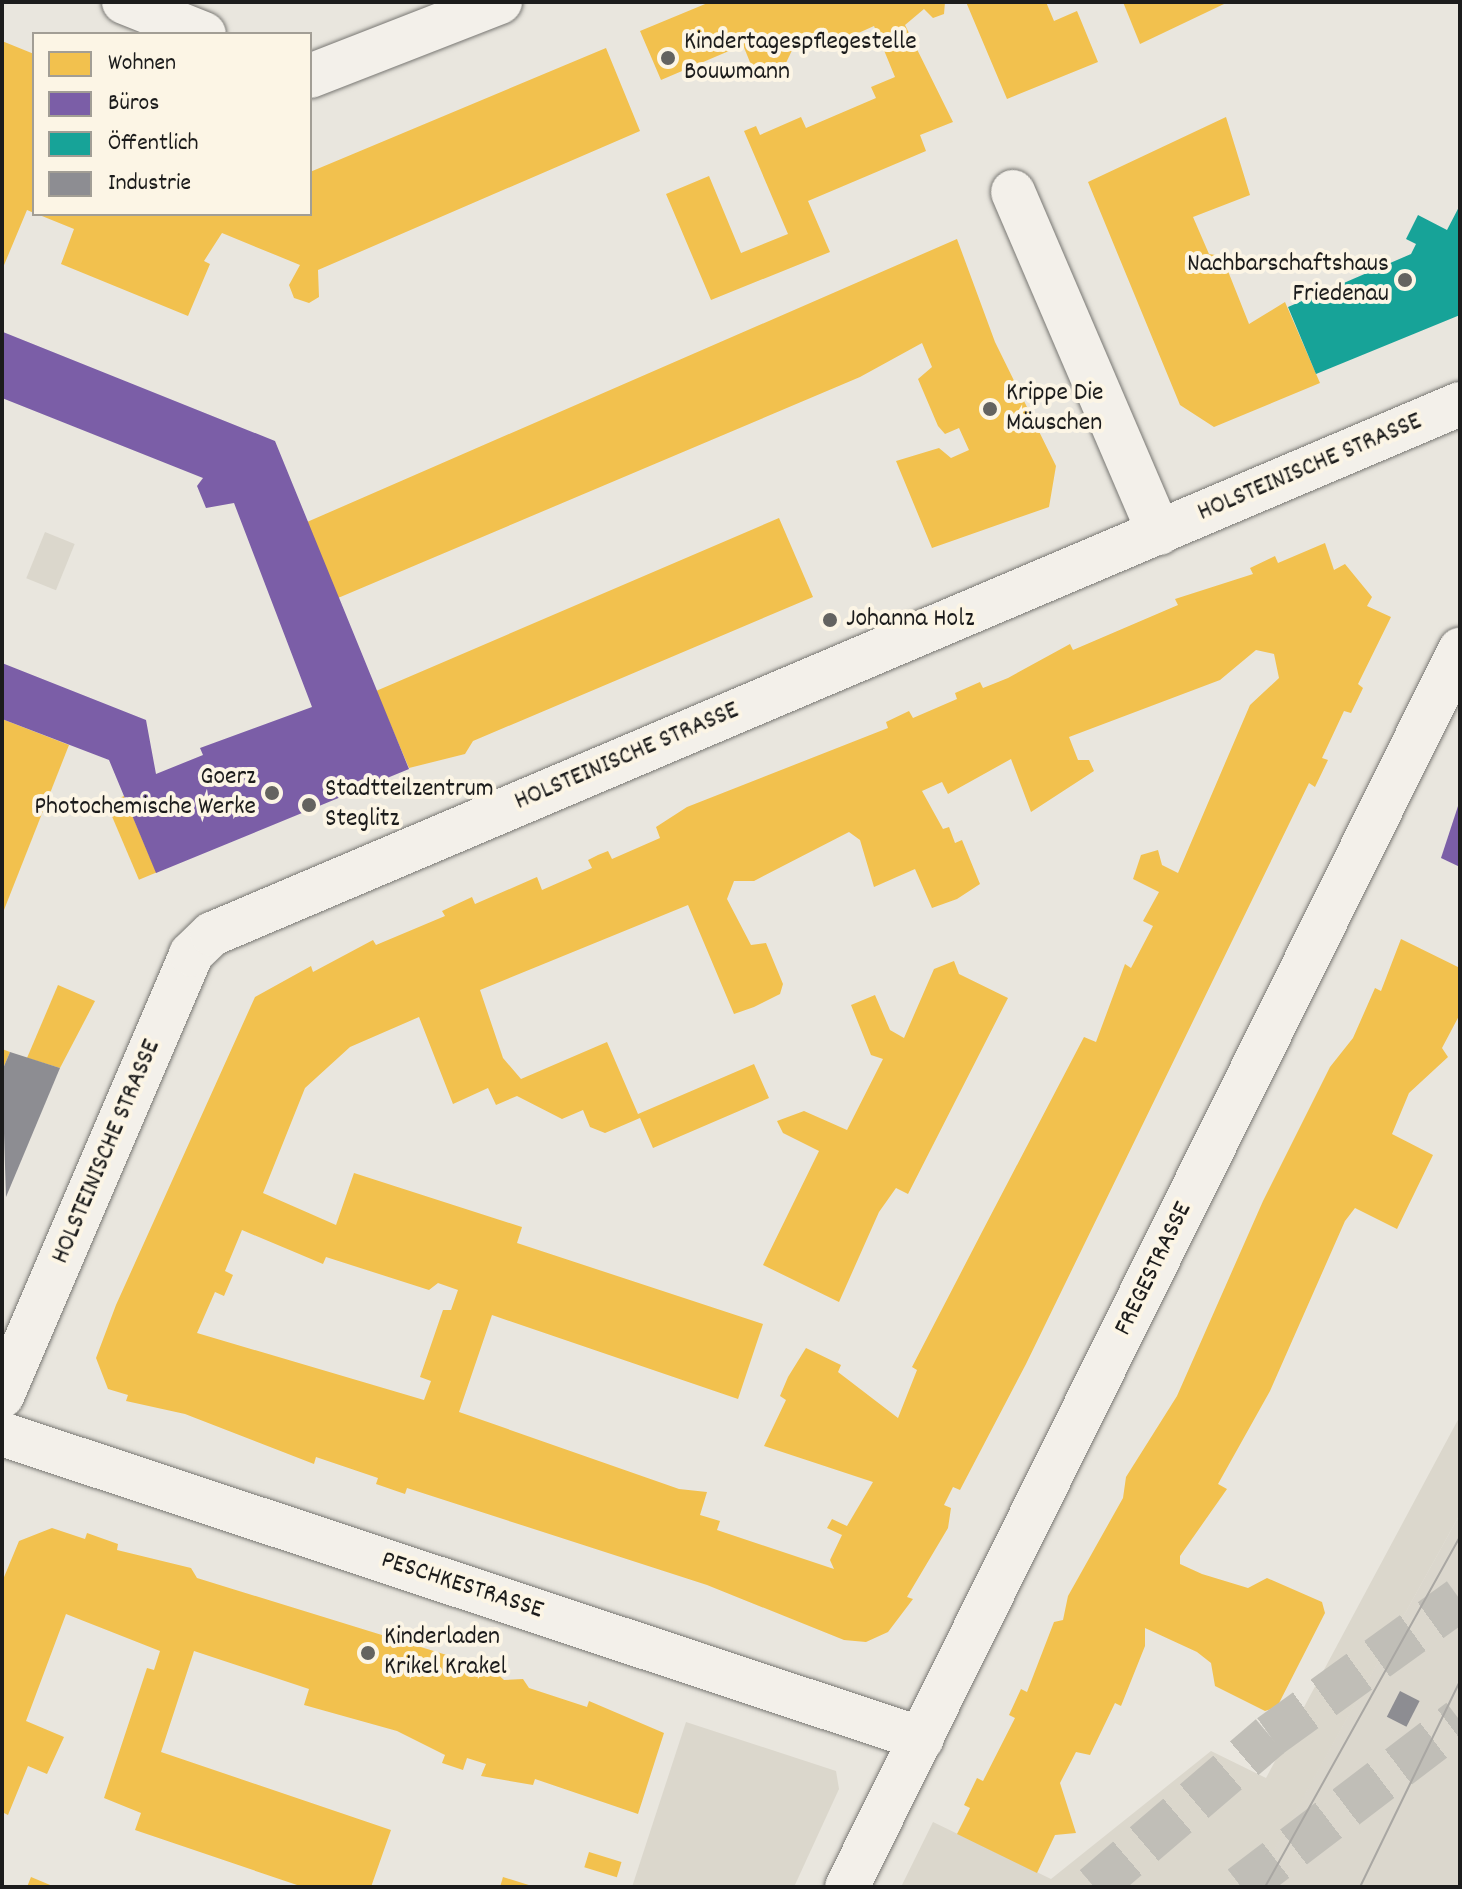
<!DOCTYPE html>
<meta charset="utf-8">
<style>
body{margin:0}
#map{position:relative;width:1462px;height:1889px;overflow:hidden;background:#e9e6de;font-family:Dekko,sans-serif}
div>[style]{position:absolute}
.built>*{inset:0;background:#dbd7cd}
.green>*{inset:0;background:#dbd7cc;transform-origin:0 0}
.homes>*{inset:0;background:#f2c14e;transform-origin:0 0}
.offices>*{inset:0;background:#7b5ea7}
.public>*{inset:0;background:#17a398}
.industry>*{inset:0;background:#8d8d92;transform-origin:0 0}
.highway-tunnel>*{height:44px;margin-top:-22px;transform-origin:0;background:repeating-linear-gradient(90deg,#c0beb7 0 44px,transparent 0 66px)}
.roads{filter:drop-shadow(0 0 2px #787773) drop-shadow(0 0 2px #787773)}
.street>*{height:44px;margin:-22px;padding:0 22px;transform-origin:22px;border-radius:22px;background:#f3f0ea}
.tram>*{height:2px;margin:-1px;padding:0 1px;transform-origin:1px;border-radius:1px;background:#a9a7a3}
.dots>*{width:22px;height:22px;translate:-50% -50%;box-sizing:border-box;border:4px solid #fcf5e5;border-radius:50%}
span{translate:-50% -50%;white-space:nowrap;text-align:center;line-height:1.15;-webkit-text-stroke:8px #fcf5e5;paint-order:stroke}
.poi-label{font-size:26px;color:#1c1c1c}
.left{translate:0 -50%;text-align:left}
.right{translate:-100% -50%;text-align:right}
.street-label{font-size:26px;color:#1c1c1c}
.frame{position:absolute;inset:0;border:4px solid #1c1c1c;pointer-events:none}
.legend{position:absolute;left:32px;top:32px;width:280px;height:184px;box-sizing:border-box;background:#fcf5e5;border:2px solid #a29e95;margin:0;padding:10px 14px;list-style:none;font-size:24px;color:#1c1c1c}
.legend li{display:flex;align-items:center;gap:16px;height:40px}
.legend b{width:40px;border:2px solid #a29e95}
</style>
<div id="map">
<div class="built">
<div style="clip-path:polygon(1460px 1514px,1460px 1887px,1254px 1887px,1271px 1855px)"></div>
</div>
<div class="green">
<div style="left:45px;top:532px;width:32px;height:50px;rotate:22deg"></div>
<div style="clip-path:polygon(1460px 1416px,1460px 1514px,1254px 1887px,901px 1887px,933px 1822px,1051px 1879px,1211px 1751px,1266px 1778px)"></div>
<div style="clip-path:polygon(686px 1722px,836px 1771px,839px 1789px,794px 1887px,632px 1887px)"></div>
</div>
<div class="homes">
<div style="clip-path:polygon(710px 2px,945px 2px,944px 14px,933px 18px,924px 9px,905px 25px,953px 122px,920px 135px,926px 151px,808px 201px,830px 252px,711px 300px,666px 194px,709px 176px,741px 253px,788px 234px,744px 131px,756px 126px,760px 135px,801px 117px,806px 128px,876px 98px,871px 87px,895px 77px,874px 26px,845px 39px,824px 31px,795px 44px,785px 65px,756px 77px,743px 45px,661px 80px,640px 31px)"></div>
<div style="clip-path:polygon(966px 2px,1046px 2px,1054px 21px,1077px 11px,1098px 62px,1007px 99px)"></div>
<div style="clip-path:polygon(1123px 2px,1223px 2px,1224px 4px,1140px 44px)"></div>
<div style="clip-path:polygon(2px 41px,34px 54px,34px 213px,27px 210px,2px 270px)"></div>
<div style="clip-path:polygon(606px 48px,640px 131px,318px 270px,319px 297px,309px 303px,294px 298px,289px 285px,300px 265px,222px 233px,204px 261px,210px 264px,188px 316px,61px 264px,74px 229px,37px 214px,310px 214px,310px 172px)"></div>
<div style="clip-path:polygon(1226px 117px,1250px 195px,1193px 217px,1209px 254px,1222px 256px,1249px 324px,1285px 302px,1320px 383px,1214px 427px,1180px 405px,1088px 182px)"></div>
<div style="clip-path:polygon(957px 239px,995px 342px,1056px 466px,1049px 507px,932px 548px,896px 461px,939px 448px,951px 458px,969px 450px,959px 428px,945px 434px,938px 426px,918px 379px,932px 367px,922px 343px,860px 377px,338px 598px,307px 522px)"></div>
<div style="clip-path:polygon(779px 518px,813px 597px,473px 741px,465px 754px,409px 768px,376px 691px)"></div>
<div style="clip-path:polygon(evenodd,1325px 543px,1334px 570px,1345px 564px,1372px 597px,1367px 606px,1391px 617px,1358px 684px,1363px 688px,1351px 713px,1344px 711px,1322px 758px,1328px 760px,1315px 787px,1309px 783px,1026px 1364px,960px 1490px,953px 1487px,944px 1505px,951px 1508px,948px 1528px,907px 1597px,913px 1599px,888px 1632px,866px 1642px,844px 1640px,707px 1585px,407px 1488px,405px 1494px,376px 1484px,378px 1478px,316px 1457px,314px 1464px,185px 1414px,126px 1401px,128px 1395px,108px 1389px,96px 1358px,116px 1305px,255px 997px,311px 966px,313px 972px,373px 940px,376px 945px,445px 916px,442px 911px,472px 897px,475px 904px,537px 877px,542px 890px,592px 868px,588px 860px,598px 855px,608px 851px,612px 859px,660px 838px,656px 827px,687px 807px,888px 728px,886px 722px,909px 711px,913px 718px,957px 699px,955px 693px,980px 682px,983px 688px,1008px 678px,1070px 644px,1073px 650px,1178px 605px,1175px 599px,1253px 574px,1250px 568px,1275px 556px,1278px 563px,1325px 543px,1256px 650px,1274px 654px,1279px 678px,1250px 705px,1178px 873px,1162px 865px,1158px 850px,1141px 855px,1133px 879px,1159px 892px,1143px 921px,1153px 926px,1131px 968px,1125px 964px,1096px 1042px,1084px 1037px,983px 1230px,912px 1367px,917px 1370px,898px 1418px,838px 1372px,841px 1365px,806px 1348px,788px 1377px,780px 1396px,786px 1400px,764px 1446px,873px 1482px,847px 1526px,832px 1519px,827px 1528px,842px 1535px,830px 1560px,834px 1569px,717px 1530px,720px 1521px,700px 1515px,707px 1492px,679px 1489px,459px 1412px,492px 1315px,738px 1399px,763px 1324px,517px 1243px,522px 1227px,354px 1173px,336px 1225px,263px 1193px,305px 1088px,350px 1047px,419px 1017px,453px 1104px,488px 1088px,496px 1105px,517px 1096px,562px 1119px,583px 1110px,590px 1127px,605px 1133px,640px 1118px,653px 1148px,769px 1098px,754px 1064px,638px 1114px,607px 1042px,521px 1079px,503px 1058px,480px 990px,688px 905px,734px 1014px,754px 1007px,780px 994px,783px 984px,766px 943px,751px 945px,727px 899px,734px 881px,754px 881px,849px 832px,860px 840px,874px 887px,915px 869px,932px 908px,957px 899px,980px 884px,962px 840px,955px 843px,949px 827px,943px 829px,922px 791px,942px 782px,948px 794px,1011px 759px,1031px 812px,1094px 771px,1089px 760px,1078px 760px,1069px 737px,1220px 680px,1256px 650px,1325px 543px,242px 1230px,323px 1264px,326px 1257px,429px 1290px,438px 1283px,458px 1290px,451px 1310px,443px 1310px,420px 1377px,431px 1381px,424px 1400px,197px 1333px,215px 1292px,224px 1296px,233px 1275px,225px 1271px,242px 1230px)"></div>
<div style="clip-path:polygon(2px 719px,69px 745px,2px 915px)"></div>
<div style="left:124px;top:796px;width:83px;height:19px;rotate:67deg"></div>
<div style="clip-path:polygon(1401px 939px,1460px 968px,1460px 1014px,1442px 1048px,1448px 1057px,1409px 1093px,1392px 1134px,1433px 1155px,1397px 1229px,1355px 1208px,1345px 1221px,1270px 1391px,1218px 1484px,1227px 1489px,1180px 1556px,1180px 1564px,1202px 1574px,1248px 1588px,1267px 1578px,1322px 1602px,1325px 1613px,1277px 1707px,1265px 1711px,1215px 1686px,1211px 1663px,1197px 1652px,1145px 1628px,1145px 1646px,1121px 1706px,1115px 1703px,1090px 1755px,1076px 1752px,1060px 1783px,1076px 1833px,1055px 1835px,1037px 1873px,957px 1834px,970px 1808px,964px 1805px,977px 1778px,983px 1781px,1015px 1718px,1009px 1715px,1021px 1689px,1027px 1692px,1054px 1622px,1063px 1620px,1068px 1596px,1123px 1498px,1126px 1477px,1177px 1396px,1263px 1201px,1330px 1067px,1353px 1038px,1375px 988px,1381px 991px)"></div>
<div style="clip-path:polygon(954px 961px,959px 974px,1008px 998px,908px 1194px,896px 1188px,879px 1212px,839px 1302px,763px 1265px,819px 1151px,783px 1133px,777px 1121px,804px 1111px,847px 1130px,883px 1059px,871px 1055px,851px 1005px,875px 995px,890px 1030px,904px 1038px,934px 969px)"></div>
<div style="clip-path:polygon(58px 985px,95px 1001px,60px 1068px,27px 1058px)"></div>
<div style="clip-path:polygon(2px 1049px,10px 1052px,2px 1071px)"></div>
<div style="clip-path:polygon(52px 1528px,85px 1539px,87px 1533px,118px 1544px,117px 1550px,191px 1568px,197px 1578px,492px 1669px,504px 1680px,523px 1679px,529px 1688px,587px 1707px,589px 1701px,664px 1733px,638px 1814px,535px 1779px,533px 1785px,481px 1776px,486px 1764px,467px 1758px,463px 1770px,442px 1763px,445px 1755px,397px 1731px,304px 1705px,309px 1689px,194px 1651px,161px 1752px,391px 1830px,371px 1887px,303px 1887px,135px 1830px,141px 1813px,104px 1798px,147px 1668px,154px 1670px,160px 1651px,66px 1614px,26px 1721px,64px 1737px,47px 1774px,28px 1766px,8px 1815px,2px 1812px,2px 1582px,19px 1541px)"></div>
<div style="left:589px;top:1852px;width:34px;height:16px;rotate:17deg"></div>
<div style="clip-path:polygon(31px 1877px,55px 1887px,27px 1887px)"></div>
<div style="clip-path:polygon(503px 1877px,532px 1886px,532px 1887px,500px 1887px)"></div>
</div>
<div class="offices">
<div style="clip-path:polygon(3px 332px,275px 441px,409px 769px,156px 873px,109px 760px,2px 719px,2px 663px,146px 720px,156px 774px,203px 755px,200px 748px,312px 707px,234px 503px,206px 508px,197px 486px,203px 478px,2px 398px)"></div>
<div style="clip-path:polygon(1460px 800px,1460px 867px,1441px 858px)"></div>
</div>
<div class="public">
<div style="clip-path:polygon(1460px 205px,1460px 315px,1316px 374px,1288px 307px,1411px 254px,1416px 244px,1406px 239px,1418px 215px,1447px 230px)"></div>
</div>
<div class="industry">
<div style="clip-path:polygon(10px 1052px,60px 1068px,6px 1197px,2px 1071px)"></div>
<div style="left:1400px;top:1691px;width:22px;height:29px;rotate:27deg"></div>
</div>
<div class="highway-tunnel">
<div style="left:1094px;top:1887px;width:232px;rotate:-40.6deg"></div>
<div style="left:1270px;top:1736px;width:234px;rotate:-35.8deg"></div>
<div style="left:1241px;top:1887px;width:275px;rotate:-37.3deg"></div>
</div>
<div class="roads">
<div class="street">
<div style="left:124px;top:2px;width:86px;rotate:21.8deg"></div>
<div style="left:310px;top:76px;width:204px;rotate:-21.3deg"></div>
<div style="left:1013px;top:192px;width:371px;rotate:66.8deg"></div>
<div style="left:2px;top:1396px;width:481px;rotate:-66.8deg"></div>
<div style="left:191px;top:954px;width:29px;rotate:-44deg"></div>
<div style="left:212px;top:934px;width:1356px;rotate:-23.01deg"></div>
<div style="left:2px;top:1434px;width:969px;rotate:18.34deg"></div>
<div style="left:847px;top:1887px;width:1381px;rotate:-63.64deg"></div>
</div>
</div>
<div class="tram">
<div style="left:1265px;top:1887px;width:402px;rotate:-60.9deg"></div>
<div style="left:1360px;top:1887px;width:229px;rotate:-64.1deg"></div>
</div>
<div class="dots">
<div style="left:668px;top:58px;background:#646360"></div>
<div style="left:1405px;top:280px;background:#646360"></div>
<div style="left:990px;top:409px;background:#646360"></div>
<div style="left:830px;top:620px;background:#646360"></div>
<div style="left:272px;top:793px;background:#646360"></div>
<div style="left:309px;top:805px;background:#646360"></div>
<div style="left:368px;top:1653px;background:#646360"></div>
</div>
<div class="poi-label">
<span class="left" style="left:684px;top:58px">Kindertagespflegestelle<br>Bouwmann</span>
<span class="right" style="left:1389px;top:280px">Nachbarschaftshaus<br>Friedenau</span>
<span class="left" style="left:1006px;top:409px">Krippe Die<br>Mäuschen</span>
<span class="left" style="left:846px;top:620px">Johanna Holz</span>
<span class="right" style="left:256px;top:793px">Goerz<br>Photochemische Werke</span>
<span class="left" style="left:325px;top:805px">Stadtteilzentrum<br>Steglitz</span>
<span class="left" style="left:384px;top:1653px">Kinderladen<br>Krikel Krakel</span>
</div>
<div class="street-label">
<span style="left:1310px;top:468px;rotate:-23deg">HOLSTEINISCHE STRASSE</span>
<span style="left:627px;top:757px;rotate:-23deg">HOLSTEINISCHE STRASSE</span>
<span style="left:107px;top:1152px;rotate:-67deg">HOLSTEINISCHE STRASSE</span>
<span style="left:1154px;top:1269px;rotate:-64deg">FREGESTRASSE</span>
<span style="left:462px;top:1586px;rotate:18deg">PESCHKESTRASSE</span>
</div>
<div class="frame"></div>
<ul class="legend">
<li><b style="height:22px;background:#f2c14e"></b>Wohnen</li>
<li><b style="height:22px;background:#7b5ea7"></b>Büros</li>
<li><b style="height:22px;background:#17a398"></b>Öffentlich</li>
<li><b style="height:22px;background:#8d8d92"></b>Industrie</li>
</ul>
</div>
